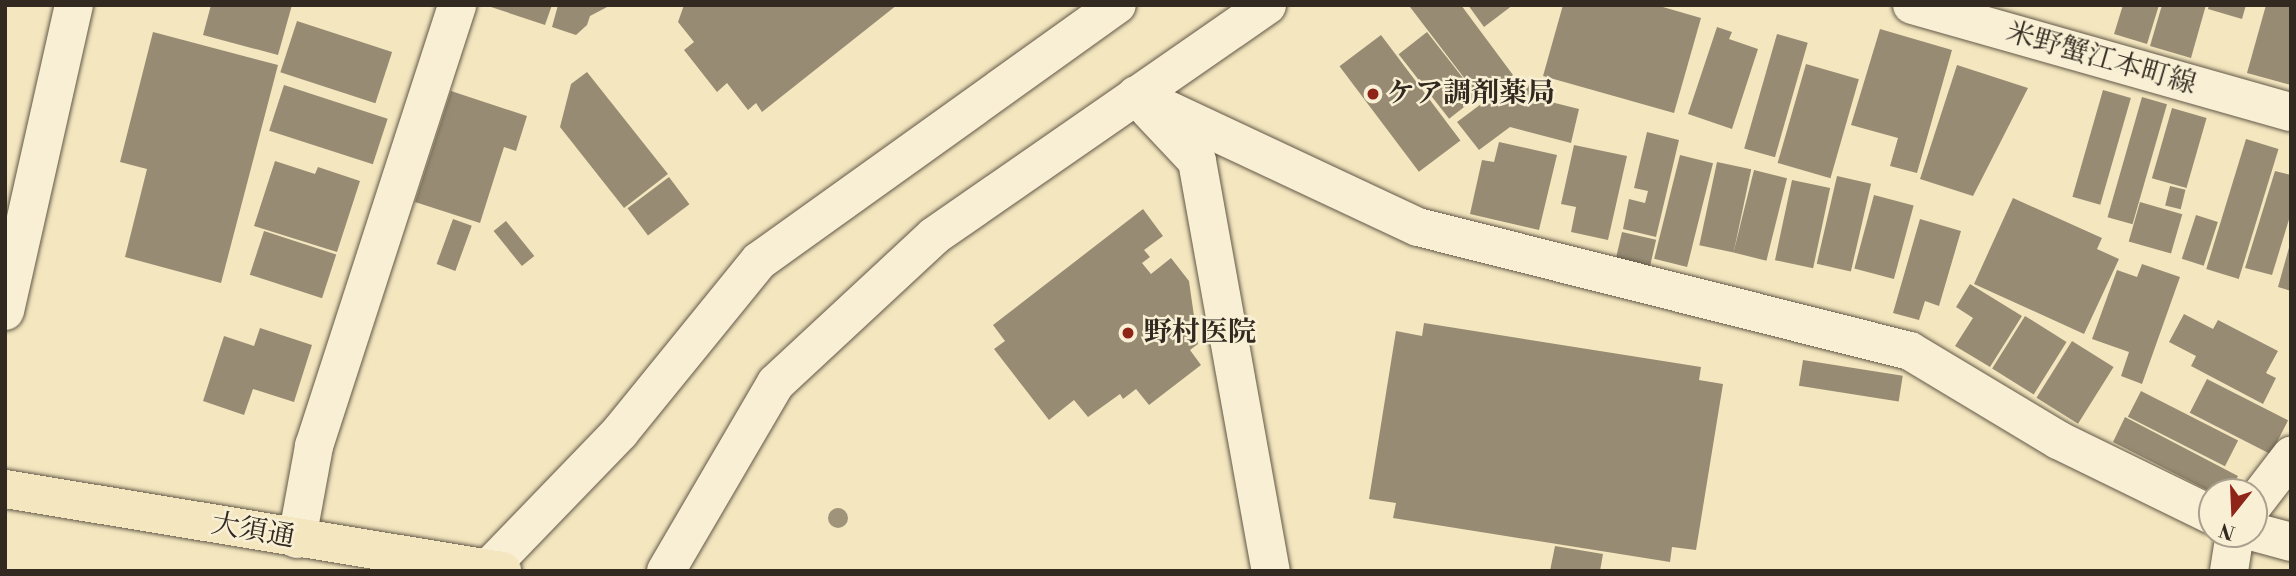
<!DOCTYPE html>
<meta charset="utf-8">
<style>
body{margin:0}
#map{position:relative;width:2296px;height:576px;overflow:hidden;background:#f4e7bf;font-family:"Libre Bodoni","Noto Serif JP",serif}
div>[style]{position:absolute}
.building>*{inset:0;background:#978c73;transform-origin:0 0}
.roads{filter:drop-shadow(0 0 2px #625848) drop-shadow(0 0 2px #625848)}
.minor>*{height:38px;margin:-19px;padding:0 19px;transform-origin:19px;border-radius:19px;background:#f8efd5}
.major>*{height:38px;margin:-19px;padding:0 19px;transform-origin:19px;border-radius:19px;background:#f4e7bf}
.trees>*{width:20px;height:20px;margin:-10px;border-radius:50%;background:#9f947a}
.dots>*{width:19px;height:19px;translate:-50% -50%;box-sizing:border-box;border:4px solid #f8efd5;border-radius:50%}
span{translate:-50% -50%;white-space:nowrap;text-align:center;line-height:1.15;-webkit-text-stroke:5px #f8efd5;paint-order:stroke}
.street-label{font-size:28px;color:#322920}
.poi-label{font-size:28px;color:#322920;font-weight:700}
.left{translate:0 -50%;text-align:left}
.frame{position:absolute;inset:0;border:7px solid #322920;pointer-events:none}
.north{position:absolute;left:2198px;top:478px;width:70px;height:70px;box-sizing:border-box;background:#f8efd5;border:2px solid #a9a08d;border-radius:50%;rotate:198deg;font-size:19px;font-weight:700;line-height:28px;text-align:center;color:#322920}
.north::after{content:'';display:block;margin:auto;width:24px;height:32px;background:#8f2418;clip-path:polygon(50% 0,100% 100%,50% 72%,0 100%)}
</style>
<div id="map">
<div class="building">
<div style="clip-path:polygon(211px 5px,292px 5px,278px 55px,203px 35px)"></div>
<div style="clip-path:polygon(485px 5px,552px 5px,545px 25px)"></div>
<div style="clip-path:polygon(558px 5px,611px 5px,590px 16px,587px 25px,576px 35px,552px 27px)"></div>
<div style="clip-path:polygon(684px 5px,897px 5px,762px 112px,756px 103px,748px 110px,727px 83px,717px 92px,684px 50px,694px 42px,678px 22px)"></div>
<div style="clip-path:polygon(1412px 5px,1461px 5px,1513px 75px,1481px 100px,1410px 7px)"></div>
<div style="clip-path:polygon(1468px 5px,1513px 5px,1484px 27px)"></div>
<div style="clip-path:polygon(1563px 5px,1656px 5px,1701px 18px,1674px 113px,1543px 76px)"></div>
<div style="clip-path:polygon(2123px 5px,2159px 5px,2147px 44px,2114px 34px)"></div>
<div style="clip-path:polygon(2162px 5px,2206px 5px,2191px 58px,2150px 46px)"></div>
<div style="clip-path:polygon(2209px 5px,2246px 5px,2242px 19px,2208px 9px)"></div>
<div style="clip-path:polygon(2266px 5px,2291px 5px,2291px 85px,2247px 73px)"></div>
<div style="left:297px;top:21px;width:100px;height:54px;rotate:18deg"></div>
<div style="clip-path:polygon(1717px 27px,1732px 32px,1729px 39px,1758px 49px,1732px 129px,1688px 114px)"></div>
<div style="clip-path:polygon(1880px 29px,1952px 50px,1917px 173px,1890px 166px,1898px 138px,1851px 125px)"></div>
<div style="clip-path:polygon(153px 32px,278px 65px,221px 283px,125px 257px,147px 169px,120px 162px)"></div>
<div style="left:1427px;top:32px;width:82px;height:36px;rotate:52deg"></div>
<div style="left:1777px;top:34px;width:32px;height:119px;rotate:16deg"></div>
<div style="left:1381px;top:35px;width:132px;height:52px;rotate:53deg"></div>
<div style="left:1806px;top:64px;width:55px;height:103px;rotate:16deg"></div>
<div style="clip-path:polygon(1957px 65px,2028px 88px,1973px 196px,1920px 179px)"></div>
<div style="clip-path:polygon(587px 72px,668px 174px,624px 208px,560px 127px,571px 84px)"></div>
<div style="clip-path:polygon(1512px 81px,1553px 92px,1551px 102px,1579px 109px,1571px 143px,1510px 127px,1479px 150px,1457px 122px)"></div>
<div style="left:284px;top:85px;width:109px;height:48px;rotate:18deg"></div>
<div style="left:2103px;top:90px;width:29px;height:111px;rotate:16deg"></div>
<div style="clip-path:polygon(451px 91px,527px 116px,516px 151px,504px 147px,480px 223px,415px 202px)"></div>
<div style="left:2142px;top:97px;width:26px;height:125px;rotate:16deg"></div>
<div style="left:2172px;top:108px;width:36px;height:73px;rotate:16deg"></div>
<div style="clip-path:polygon(1647px 132px,1679px 140px,1656px 237px,1623px 229px,1629px 199px,1645px 203px,1648px 191px,1634px 188px)"></div>
<div style="left:2246px;top:139px;width:34px;height:136px;rotate:17deg"></div>
<div style="clip-path:polygon(1499px 142px,1557px 155px,1539px 230px,1470px 214px,1482px 160px,1494px 162px)"></div>
<div style="clip-path:polygon(1574px 145px,1627px 156px,1608px 240px,1571px 232px,1576px 207px,1561px 204px)"></div>
<div style="left:1680px;top:155px;width:34px;height:107px;rotate:14deg"></div>
<div style="clip-path:polygon(275px 161px,315px 174px,318px 167px,360px 181px,337px 252px,254px 226px)"></div>
<div style="left:1717px;top:162px;width:35px;height:85px;rotate:12deg"></div>
<div style="left:1754px;top:170px;width:34px;height:85px;rotate:14deg"></div>
<div style="clip-path:polygon(2275px 171px,2291px 175px,2291px 213px,2272px 275px,2245px 268px)"></div>
<div style="left:1837px;top:176px;width:35px;height:90px;rotate:13deg"></div>
<div style="left:669px;top:177px;width:34px;height:52px;rotate:53deg"></div>
<div style="left:1792px;top:180px;width:39px;height:82px;rotate:12deg"></div>
<div style="left:2170px;top:186px;width:16px;height:20px;rotate:14deg"></div>
<div style="left:1874px;top:195px;width:41px;height:76px;rotate:15deg"></div>
<div style="clip-path:polygon(2013px 198px,2102px 238px,2097px 249px,2119px 259px,2084px 334px,1974px 284px)"></div>
<div style="left:2140px;top:202px;width:44px;height:41px;rotate:16deg"></div>
<div style="clip-path:polygon(1143px 209px,1163px 236px,1144px 250px,1150px 257px,1142px 263px,1151px 274px,1171px 258px,1189px 281px,1198px 344px,1190px 350px,1201px 365px,1149px 405px,1136px 389px,1123px 399px,1120px 394px,1088px 417px,1074px 400px,1049px 420px,994px 349px,1005px 341px,993px 325px)"></div>
<div style="left:2196px;top:215px;width:23px;height:46px;rotate:18deg"></div>
<div style="left:453px;top:219px;width:20px;height:48px;rotate:20deg"></div>
<div style="clip-path:polygon(1920px 219px,1961px 231px,1939px 306px,1925px 301px,1919px 320px,1893px 313px)"></div>
<div style="left:506px;top:221px;width:45px;height:16px;rotate:51deg"></div>
<div style="left:264px;top:231px;width:76px;height:46px;rotate:18deg"></div>
<div style="left:1622px;top:232px;width:35px;height:28px;rotate:13deg"></div>
<div style="clip-path:polygon(2290px 244px,2291px 245px,2291px 291px,2278px 287px)"></div>
<div style="clip-path:polygon(2142px 264px,2180px 277px,2142px 384px,2121px 376px,2129px 352px,2092px 339px,2117px 270px,2137px 277px)"></div>
<div style="clip-path:polygon(1970px 284px,2022px 316px,1990px 367px,1955px 346px,1973px 318px,1956px 307px)"></div>
<div style="clip-path:polygon(2184px 314px,2213px 329px,2218px 320px,2278px 351px,2266px 373px,2276px 378px,2263px 404px,2191px 366px,2196px 356px,2169px 342px)"></div>
<div style="left:2025px;top:316px;width:49px;height:62px;rotate:32deg"></div>
<div style="clip-path:polygon(1424px 323px,1701px 367px,1699px 380px,1723px 384px,1696px 550px,1672px 547px,1670px 562px,1393px 518px,1396px 503px,1369px 499px,1396px 331px,1422px 336px)"></div>
<div style="clip-path:polygon(260px 328px,312px 345px,294px 402px,253px 389px,244px 415px,203px 401px,224px 336px,254px 346px)"></div>
<div style="left:2072px;top:341px;width:49px;height:67px;rotate:32deg"></div>
<div style="left:1803px;top:360px;width:101px;height:26px;rotate:9deg"></div>
<div style="left:2207px;top:379px;width:91px;height:38px;rotate:27deg"></div>
<div style="left:2141px;top:391px;width:109px;height:29px;rotate:27deg"></div>
<div style="clip-path:polygon(2125px 417px,2238px 476px,2230px 492px,2211px 492px,2113px 442px)"></div>
<div style="clip-path:polygon(1555px 546px,1603px 554px,1600px 571px,1550px 571px)"></div>
</div>
<div class="roads">
<div class="minor">
<div style="left:1912px;top:5px;width:394px;rotate:15.8deg"></div>
<div style="left:1136px;top:95px;width:311px;rotate:25.1deg"></div>
<div style="left:1418px;top:227px;width:507px;rotate:14.15deg"></div>
<div style="left:1910px;top:351px;width:173px;rotate:31deg"></div>
<div style="left:2058px;top:440px;width:171px;rotate:26deg"></div>
<div style="left:1149px;top:110px;width:70px;rotate:46.7deg"></div>
<div style="left:1197px;top:161px;width:417px;rotate:79.8deg"></div>
<div style="left:5px;top:311px;width:314px;rotate:-77.3deg"></div>
<div style="left:2254px;top:504px;width:61px;rotate:-52.4deg"></div>
<div style="left:2254px;top:532px;width:38px;rotate:15deg"></div>
<div style="left:297px;top:539px;width:95px;rotate:-79.6deg"></div>
<div style="left:314px;top:446px;width:464px;rotate:-72deg"></div>
<div style="left:486px;top:571px;width:193px;rotate:-46deg"></div>
<div style="left:620px;top:432px;width:220px;rotate:-50.9deg"></div>
<div style="left:759px;top:261px;width:440px;rotate:-35.6deg"></div>
<div style="left:666px;top:571px;width:218px;rotate:-59.7deg"></div>
<div style="left:776px;top:383px;width:216px;rotate:-42.9deg"></div>
<div style="left:934px;top:236px;width:405px;rotate:-34.7deg"></div>
<div style="left:2229px;top:571px;width:37px;rotate:-81deg"></div>
</div>
<div class="major">
<div style="left:5px;top:489px;width:504px;rotate:9.37deg"></div>
</div>
</div>
<div class="trees">
<div style="left:838px;top:518px"></div>
</div>
<div class="dots">
<div style="left:1373px;top:94px;background:#8f2418"></div>
<div style="left:1128px;top:333px;background:#8f2418"></div>
</div>
<div class="street-label">
<span style="left:2101px;top:59px;rotate:16deg">米野蟹江本町線</span>
<span style="left:253px;top:531px;rotate:10deg">大須通</span>
</div>
<div class="poi-label">
<span class="left" style="left:1387px;top:94px">ケア調剤薬局</span>
<span class="left" style="left:1144px;top:333px">野村医院</span>
</div>
<div class="frame"></div>
<div class="north">N</div>
</div>
